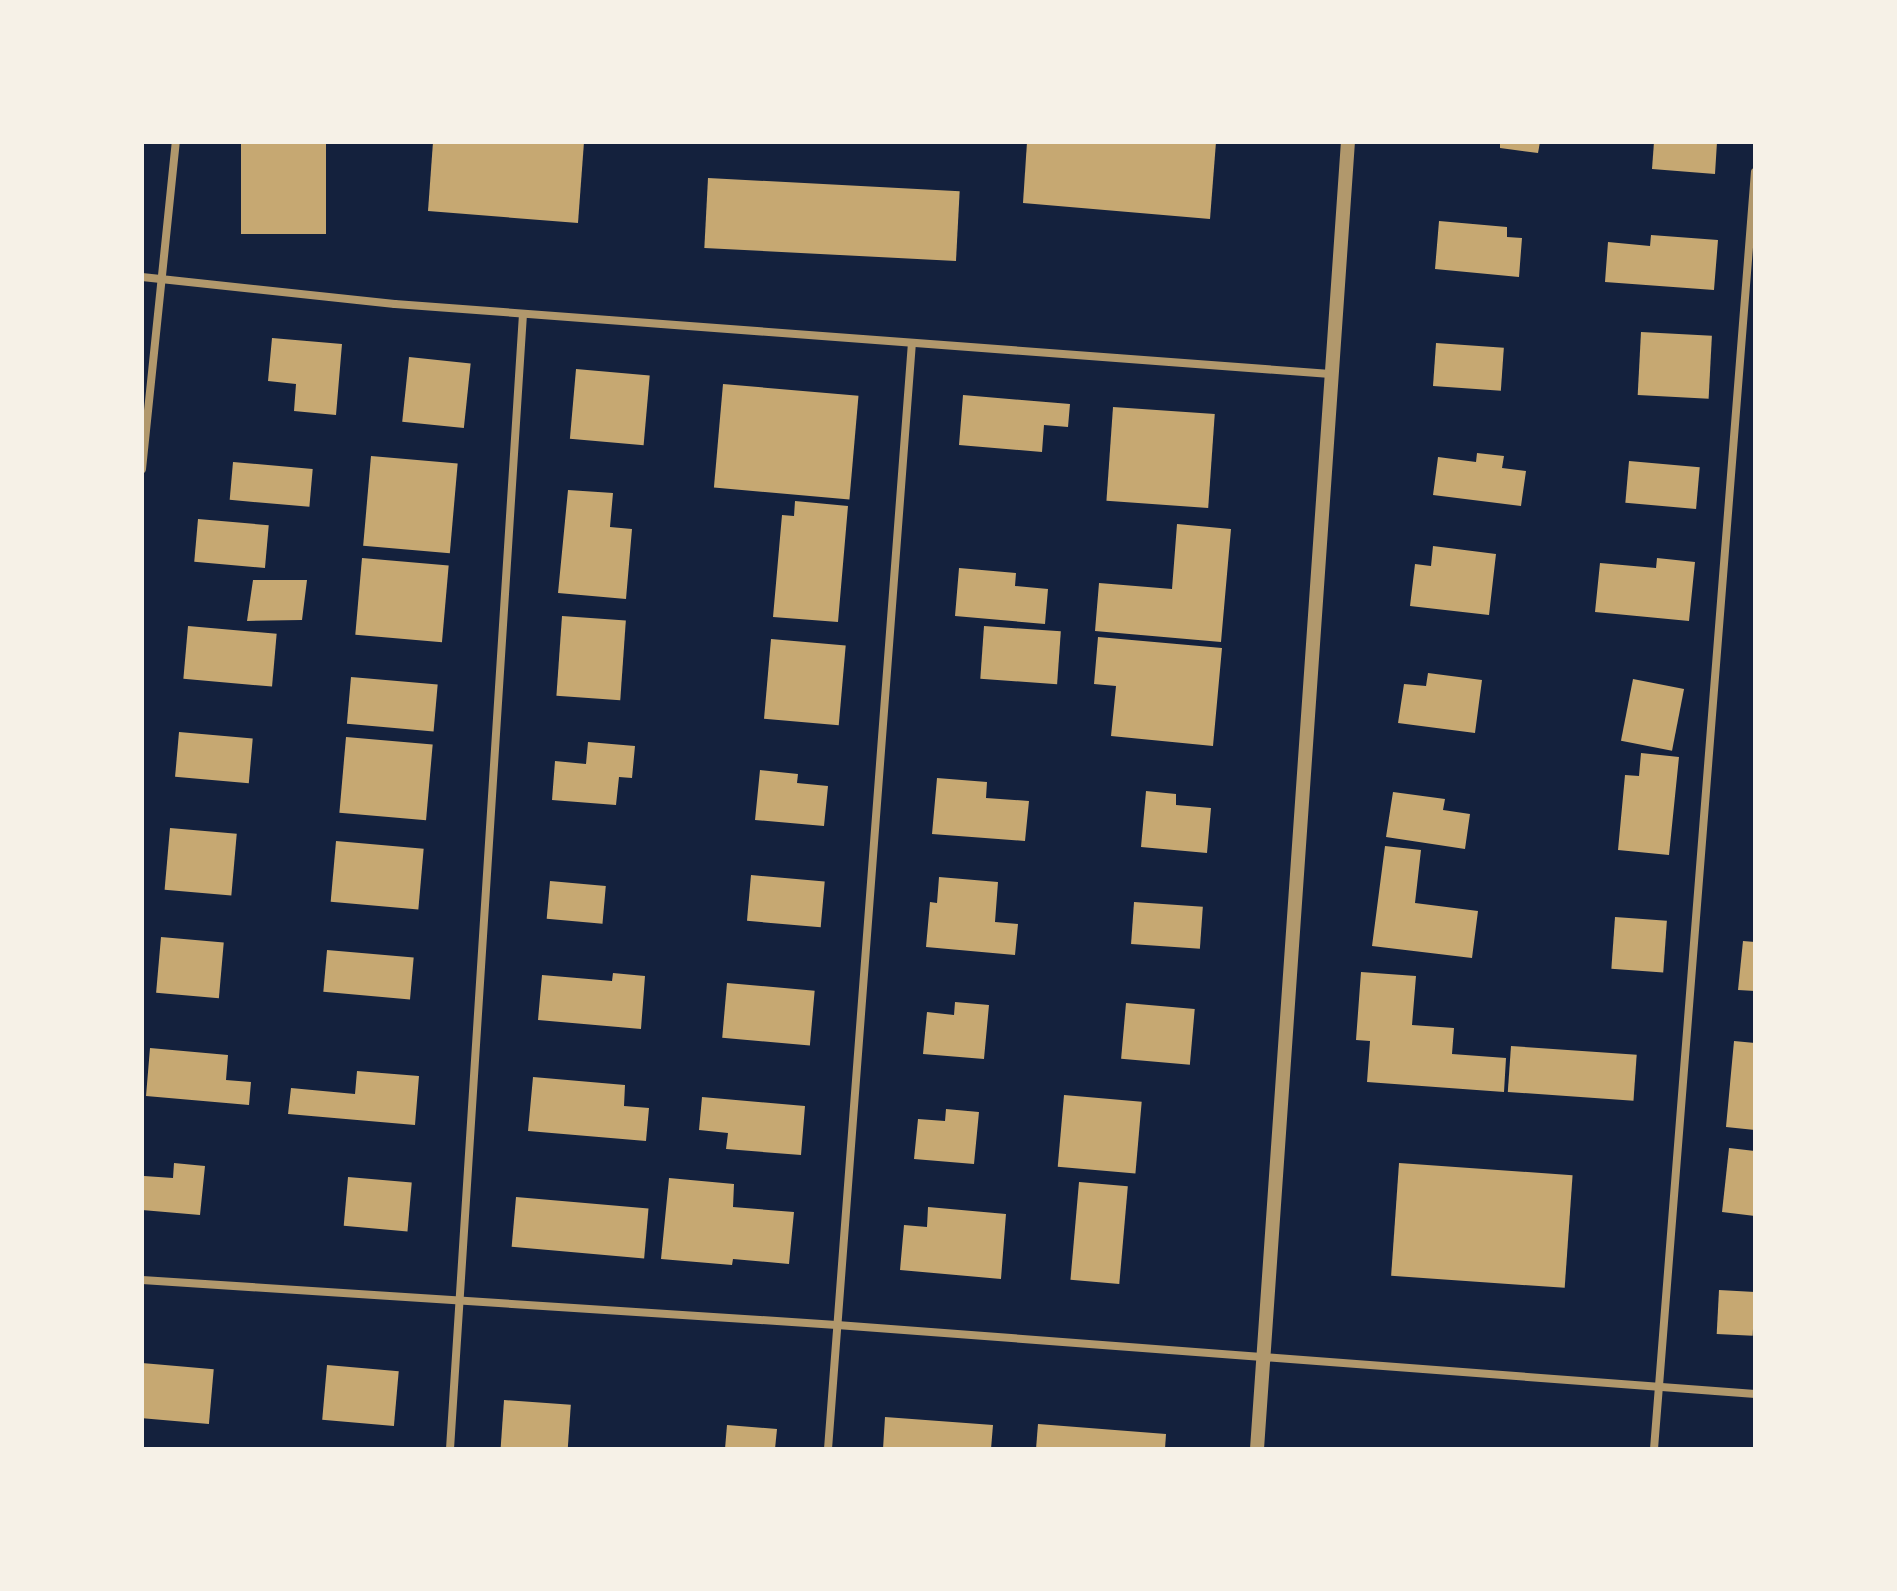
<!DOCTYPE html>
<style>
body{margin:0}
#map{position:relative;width:1897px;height:1591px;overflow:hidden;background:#14213d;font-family:Ubuntu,sans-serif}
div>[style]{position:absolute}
.building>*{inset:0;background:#c6a872;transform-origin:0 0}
.minor>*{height:8px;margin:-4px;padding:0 4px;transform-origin:4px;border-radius:4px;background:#b1986c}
.tertiary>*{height:14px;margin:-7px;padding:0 7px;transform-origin:7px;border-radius:7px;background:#b1986c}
span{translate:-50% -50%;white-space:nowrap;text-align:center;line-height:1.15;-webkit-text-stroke:8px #f6f1e7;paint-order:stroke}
.frame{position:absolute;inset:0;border:144px solid #f6f1e7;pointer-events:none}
</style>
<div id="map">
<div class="building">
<div style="left:241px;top:142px;width:85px;height:92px"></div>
<div style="clip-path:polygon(433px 142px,584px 142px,578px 223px,428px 211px)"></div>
<div style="clip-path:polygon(1027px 142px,1216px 142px,1210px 219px,1023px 203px)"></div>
<div style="clip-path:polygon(1500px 142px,1540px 142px,1538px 153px,1500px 148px)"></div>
<div style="clip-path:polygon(1654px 142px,1717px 142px,1715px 174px,1652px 169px)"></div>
<div style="left:708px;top:178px;width:252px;height:70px;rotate:3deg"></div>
<div style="clip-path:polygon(1439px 221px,1507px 227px,1507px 237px,1522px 238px,1519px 277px,1435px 269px)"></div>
<div style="clip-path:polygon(1651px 235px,1718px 240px,1714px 290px,1605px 282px,1608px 242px,1650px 246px)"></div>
<div style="left:1641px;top:332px;width:71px;height:63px;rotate:3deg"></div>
<div style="clip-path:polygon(272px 338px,342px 344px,336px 415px,294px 411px,296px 384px,268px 381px)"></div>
<div style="left:1436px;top:343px;width:68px;height:43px;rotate:4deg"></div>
<div style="left:409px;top:357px;width:62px;height:65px;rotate:6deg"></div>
<div style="left:576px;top:369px;width:74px;height:70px;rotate:5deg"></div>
<div style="left:723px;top:384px;width:136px;height:104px;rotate:5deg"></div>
<div style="clip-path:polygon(963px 395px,1070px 404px,1068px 427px,1044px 425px,1042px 452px,959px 445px)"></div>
<div style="left:1113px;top:407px;width:102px;height:94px;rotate:4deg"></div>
<div style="clip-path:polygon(1477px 453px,1504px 456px,1502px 468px,1526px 471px,1521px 506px,1433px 495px,1438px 457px,1476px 462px)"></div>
<div style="left:371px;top:456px;width:87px;height:90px;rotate:5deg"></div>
<div style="left:1629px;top:461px;width:71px;height:42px;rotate:5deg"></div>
<div style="left:233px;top:462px;width:80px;height:38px;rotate:5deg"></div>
<div style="clip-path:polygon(568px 490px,613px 493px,610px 527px,632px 529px,626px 599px,558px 593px)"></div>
<div style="clip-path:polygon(795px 501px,848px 506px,838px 622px,773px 617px,782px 515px,794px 516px)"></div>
<div style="left:198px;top:519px;width:71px;height:43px;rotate:5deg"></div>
<div style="clip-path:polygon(1177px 524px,1231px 529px,1221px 642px,1095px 631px,1099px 583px,1172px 589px)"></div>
<div style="clip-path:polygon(1433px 546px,1496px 554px,1489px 615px,1410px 606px,1415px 564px,1431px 566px)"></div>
<div style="left:362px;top:558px;width:87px;height:77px;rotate:5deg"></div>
<div style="clip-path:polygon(1657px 558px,1695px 562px,1689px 621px,1595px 612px,1600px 563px,1656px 568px)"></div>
<div style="clip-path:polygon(959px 568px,1016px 573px,1015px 586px,1048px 589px,1045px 624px,955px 616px)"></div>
<div style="clip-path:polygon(253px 580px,307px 580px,302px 620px,247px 621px)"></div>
<div style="left:562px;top:616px;width:64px;height:80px;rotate:4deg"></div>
<div style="left:188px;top:626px;width:89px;height:53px;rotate:5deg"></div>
<div style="left:984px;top:626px;width:77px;height:53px;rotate:4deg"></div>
<div style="clip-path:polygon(1098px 637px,1222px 648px,1213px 746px,1111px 736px,1116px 686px,1094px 684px)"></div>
<div style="left:771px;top:639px;width:75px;height:80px;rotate:5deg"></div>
<div style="clip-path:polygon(1428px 673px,1482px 680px,1475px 733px,1398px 723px,1404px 684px,1426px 686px)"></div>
<div style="left:351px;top:677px;width:87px;height:47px;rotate:5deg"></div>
<div style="left:1633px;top:679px;width:52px;height:63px;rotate:11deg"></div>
<div style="left:179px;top:732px;width:74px;height:45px;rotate:5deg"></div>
<div style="left:346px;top:737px;width:87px;height:76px;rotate:5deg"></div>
<div style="clip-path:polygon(588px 742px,635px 746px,632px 778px,619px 777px,616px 805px,552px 800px,555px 761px,586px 764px)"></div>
<div style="clip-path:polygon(1641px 753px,1679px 757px,1669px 855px,1618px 850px,1625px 775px,1639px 776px)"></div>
<div style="clip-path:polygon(760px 770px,798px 774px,797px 783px,828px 786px,824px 826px,755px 820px)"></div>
<div style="clip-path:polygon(937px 778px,987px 782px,986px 798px,1029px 801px,1025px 841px,932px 834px)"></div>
<div style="clip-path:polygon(1146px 791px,1176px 794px,1176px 805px,1211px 808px,1207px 853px,1141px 847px)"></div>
<div style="clip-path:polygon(1393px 792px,1445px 799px,1443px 810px,1470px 814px,1465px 849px,1386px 837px)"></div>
<div style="left:170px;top:828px;width:67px;height:62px;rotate:5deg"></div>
<div style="left:336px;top:841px;width:88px;height:61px;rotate:5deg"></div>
<div style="clip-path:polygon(1385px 846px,1421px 850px,1415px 903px,1478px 911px,1472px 958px,1372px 946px)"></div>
<div style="left:751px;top:875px;width:74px;height:46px;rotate:5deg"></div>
<div style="clip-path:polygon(939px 877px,998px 882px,995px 922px,1018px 924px,1015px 955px,926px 947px,930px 902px,937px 903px)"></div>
<div style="left:550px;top:881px;width:56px;height:38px;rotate:5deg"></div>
<div style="left:1134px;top:902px;width:69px;height:42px;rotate:4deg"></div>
<div style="left:1615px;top:917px;width:52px;height:52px;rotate:4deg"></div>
<div style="left:161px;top:937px;width:63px;height:56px;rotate:5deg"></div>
<div style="clip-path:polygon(1743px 941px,1755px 942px,1755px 991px,1738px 990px)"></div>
<div style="left:327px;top:950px;width:87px;height:42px;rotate:5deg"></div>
<div style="clip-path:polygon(1361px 972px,1416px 976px,1412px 1025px,1454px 1028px,1452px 1054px,1506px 1058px,1504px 1092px,1367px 1082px,1370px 1041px,1356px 1040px)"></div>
<div style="clip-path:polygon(613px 973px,645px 976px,641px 1029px,538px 1020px,542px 975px,612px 981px)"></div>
<div style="left:727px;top:983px;width:88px;height:55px;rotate:5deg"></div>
<div style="clip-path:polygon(955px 1002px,989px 1005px,984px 1059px,923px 1054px,927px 1012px,954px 1015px)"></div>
<div style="left:1126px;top:1003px;width:69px;height:56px;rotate:5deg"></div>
<div style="clip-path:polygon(1734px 1041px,1755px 1043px,1755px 1130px,1726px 1127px)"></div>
<div style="left:1511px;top:1046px;width:126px;height:46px;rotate:4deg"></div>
<div style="clip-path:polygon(150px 1048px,228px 1055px,226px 1080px,251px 1082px,249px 1105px,146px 1096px)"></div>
<div style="clip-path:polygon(357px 1071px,419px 1076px,415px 1125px,288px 1114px,291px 1088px,355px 1094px)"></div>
<div style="clip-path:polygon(533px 1077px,625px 1085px,624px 1106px,649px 1108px,646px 1141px,528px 1131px)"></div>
<div style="left:1064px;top:1095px;width:78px;height:72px;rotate:5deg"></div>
<div style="clip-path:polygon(702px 1097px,805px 1106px,801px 1155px,726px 1149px,728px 1133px,699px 1130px)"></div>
<div style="clip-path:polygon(946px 1109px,979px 1112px,974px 1164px,914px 1159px,918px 1119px,945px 1121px)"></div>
<div style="clip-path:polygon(1729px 1148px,1755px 1151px,1755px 1216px,1722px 1212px)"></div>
<div style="clip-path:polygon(174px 1163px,205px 1166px,200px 1215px,142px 1210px,144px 1176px,173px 1178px)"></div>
<div style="left:1399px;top:1163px;width:174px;height:113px;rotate:4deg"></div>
<div style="left:348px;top:1177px;width:64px;height:49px;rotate:5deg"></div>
<div style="clip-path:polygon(669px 1178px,734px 1184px,733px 1207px,794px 1212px,789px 1264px,733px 1259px,732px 1265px,661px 1259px)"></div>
<div style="left:1079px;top:1182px;width:49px;height:98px;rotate:5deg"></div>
<div style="left:516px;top:1197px;width:133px;height:50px;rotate:5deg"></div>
<div style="clip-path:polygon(928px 1207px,1006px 1214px,1001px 1279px,900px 1270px,904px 1225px,927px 1227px)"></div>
<div style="left:1719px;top:1290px;width:36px;height:44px;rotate:3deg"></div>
<div style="left:142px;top:1363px;width:72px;height:55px;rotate:5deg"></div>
<div style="left:327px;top:1365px;width:72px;height:55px;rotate:5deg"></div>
<div style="left:504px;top:1400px;width:67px;height:49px;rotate:4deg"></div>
<div style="clip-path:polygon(885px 1417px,993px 1425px,991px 1449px,883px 1449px)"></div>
<div style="clip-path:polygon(1038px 1424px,1166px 1434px,1165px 1449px,1036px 1449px)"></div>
<div style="clip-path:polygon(727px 1425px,777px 1429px,775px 1449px,725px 1449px)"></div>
</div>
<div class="minor">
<div style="left:142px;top:277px;width:254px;rotate:6.1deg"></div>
<div style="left:395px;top:304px;width:938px;rotate:4.28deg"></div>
<div style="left:142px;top:469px;width:329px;rotate:-84.1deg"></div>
<div style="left:142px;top:1280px;width:696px;rotate:3.7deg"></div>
<div style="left:837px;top:1325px;width:921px;rotate:4.3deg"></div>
<div style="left:450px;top:1449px;width:1137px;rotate:-86.32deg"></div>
<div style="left:828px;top:1449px;width:1109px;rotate:-85.66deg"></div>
<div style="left:1654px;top:1449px;width:1281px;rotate:-85.48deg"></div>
</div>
<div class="tertiary">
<div style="left:1257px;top:1449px;width:1310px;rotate:-86.02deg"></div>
</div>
<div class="frame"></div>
</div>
